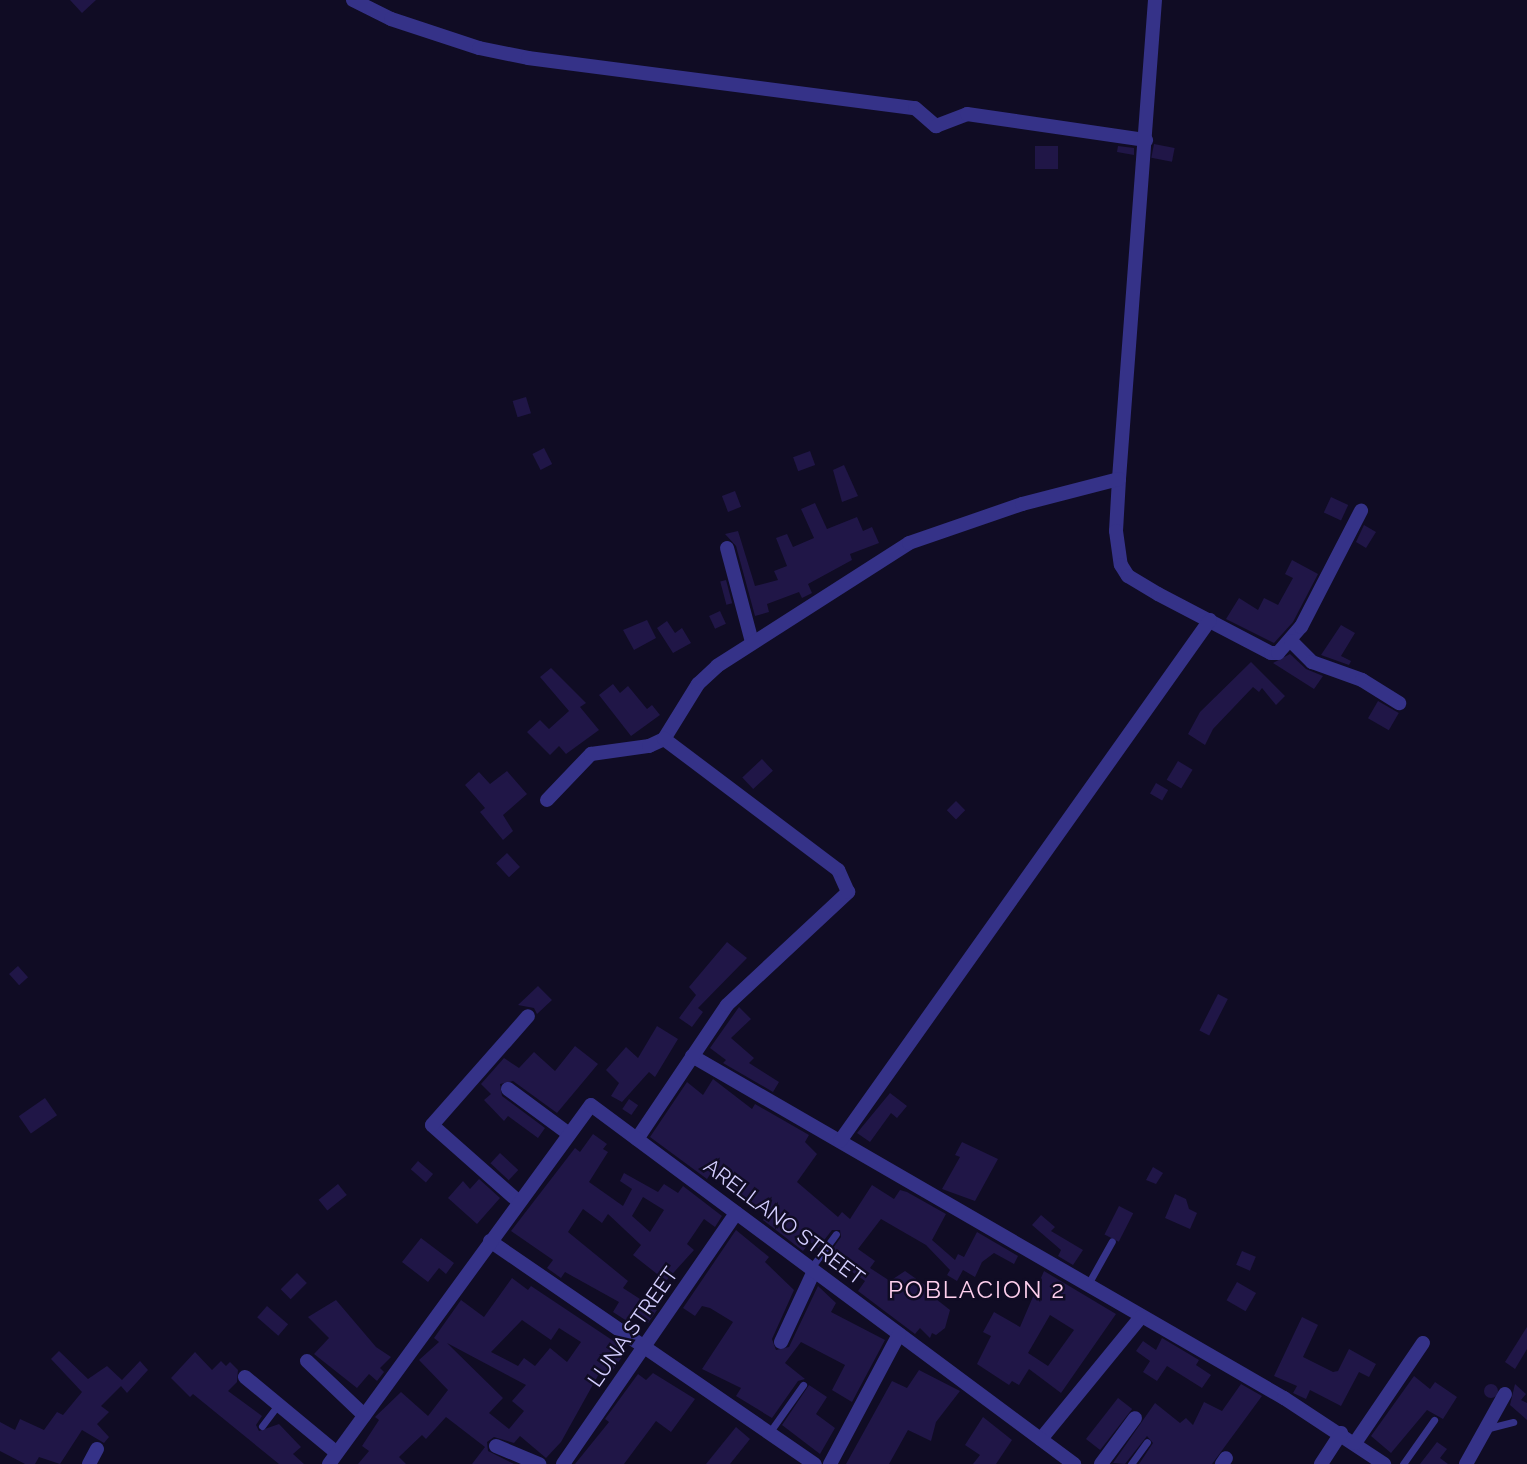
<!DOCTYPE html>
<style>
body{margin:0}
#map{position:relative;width:1527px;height:1464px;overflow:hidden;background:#100c24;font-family:Raleway,sans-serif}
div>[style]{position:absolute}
.building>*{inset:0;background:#201647;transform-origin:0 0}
.round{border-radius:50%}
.lane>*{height:7px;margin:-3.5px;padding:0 3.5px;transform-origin:3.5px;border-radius:3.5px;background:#353288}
.street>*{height:14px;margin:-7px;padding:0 7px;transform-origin:7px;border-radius:7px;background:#353288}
span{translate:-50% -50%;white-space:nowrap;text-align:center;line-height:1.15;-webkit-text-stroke:5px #100c24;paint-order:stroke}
.street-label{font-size:21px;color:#d4ceff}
.quarter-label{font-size:24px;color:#ffd0ee;letter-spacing:2px}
</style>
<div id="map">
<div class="building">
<div style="clip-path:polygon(70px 0,96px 0,82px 13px)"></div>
<div style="left:1154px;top:144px;width:21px;height:14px;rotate:11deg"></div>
<div style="left:1058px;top:146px;width:23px;height:23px;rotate:90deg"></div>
<div style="clip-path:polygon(1118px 146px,1134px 148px,1134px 155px,1117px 152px)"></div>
<div style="left:526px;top:397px;width:17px;height:14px;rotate:73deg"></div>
<div style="left:544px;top:448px;width:18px;height:13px;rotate:63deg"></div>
<div style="left:810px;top:451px;width:15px;height:18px;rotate:70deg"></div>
<div style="clip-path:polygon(844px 465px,858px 496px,842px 502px,833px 470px)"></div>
<div style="left:735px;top:491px;width:17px;height:14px;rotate:69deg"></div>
<div style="left:1331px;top:497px;width:19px;height:17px;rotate:25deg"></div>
<div style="clip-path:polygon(815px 503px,827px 529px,857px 517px,863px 531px,872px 527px,879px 543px,850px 554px,852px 560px,808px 584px,812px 593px,802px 598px,799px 592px,767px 604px,769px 612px,755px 616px,736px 546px,725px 534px,738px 531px,755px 586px,778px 580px,774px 571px,787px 566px,776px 538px,787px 534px,793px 547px,814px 538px,801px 509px)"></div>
<div style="clip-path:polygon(1364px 525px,1376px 532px,1366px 548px,1356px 542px)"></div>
<div style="clip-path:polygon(1292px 560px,1318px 574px,1293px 622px,1274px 643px,1226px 619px,1239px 598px,1258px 610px,1264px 598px,1278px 605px,1293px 578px,1285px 574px)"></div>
<div style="left:726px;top:580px;width:24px;height:6px;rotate:75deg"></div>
<div style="left:720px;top:611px;width:14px;height:12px;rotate:65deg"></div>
<div style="clip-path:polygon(647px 620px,656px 638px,634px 650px,623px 630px)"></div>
<div style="clip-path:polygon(667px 621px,675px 633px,682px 628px,691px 643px,673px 653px,657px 628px)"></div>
<div style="clip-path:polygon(1341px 625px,1355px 633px,1341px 656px,1351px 661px,1349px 665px,1321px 655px)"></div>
<div style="clip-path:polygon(1290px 654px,1306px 669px,1323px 676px,1314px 689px,1273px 663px)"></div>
<div style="clip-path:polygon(1251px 662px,1285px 696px,1276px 705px,1262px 688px,1259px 692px,1253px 687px,1213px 729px,1205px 745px,1188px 734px,1200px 712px)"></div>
<div style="clip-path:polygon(551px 668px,586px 703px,580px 707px,599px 730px,566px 754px,559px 746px,550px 755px,527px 732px,540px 720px,549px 729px,569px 711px,540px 677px)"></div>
<div style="clip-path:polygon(613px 684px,620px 693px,628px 686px,647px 709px,652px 705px,660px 715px,631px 736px,599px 695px)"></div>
<div style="left:1378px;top:701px;width:24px;height:20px;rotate:30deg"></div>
<div style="left:762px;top:759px;width:16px;height:27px;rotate:47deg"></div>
<div style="left:1178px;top:761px;width:17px;height:22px;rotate:31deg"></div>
<div style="clip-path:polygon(507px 771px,527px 794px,503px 815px,513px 831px,503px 840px,480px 812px,485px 808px,465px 785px,479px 772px,490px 784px)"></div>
<div style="left:1156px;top:783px;width:14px;height:12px;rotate:30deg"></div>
<div style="left:956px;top:801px;width:13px;height:13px;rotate:45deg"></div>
<div style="left:507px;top:853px;width:19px;height:15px;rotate:47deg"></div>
<div style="clip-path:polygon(727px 942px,747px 958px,698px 1008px,703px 1012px,692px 1027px,679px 1018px,696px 995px,689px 987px)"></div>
<div style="left:18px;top:966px;width:15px;height:12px;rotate:48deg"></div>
<div style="clip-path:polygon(538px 986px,552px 1000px,537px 1014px,534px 1008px,518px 1005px)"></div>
<div style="left:1218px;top:994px;width:11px;height:41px;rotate:27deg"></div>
<div style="clip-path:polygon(739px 1007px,751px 1019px,731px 1038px,754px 1058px,749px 1063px,779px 1082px,773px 1092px,723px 1063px,726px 1060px,710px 1048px)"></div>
<div style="clip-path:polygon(657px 1026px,678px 1039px,655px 1077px,649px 1072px,622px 1102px,611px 1096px,619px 1083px,606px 1070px,626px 1047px,638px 1058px)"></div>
<div style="clip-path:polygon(575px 1046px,598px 1064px,557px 1113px,513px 1081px,500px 1084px,502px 1096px,545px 1128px,538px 1138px,508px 1116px,504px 1121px,484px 1100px,491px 1094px,481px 1084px,504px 1058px,519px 1068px,534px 1052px,555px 1071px)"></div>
<div style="clip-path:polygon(713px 1079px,752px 1109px,755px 1104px,809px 1135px,805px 1142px,817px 1154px,797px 1182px,838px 1217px,842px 1212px,850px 1219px,872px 1185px,894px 1199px,900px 1190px,907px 1192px,946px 1214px,932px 1240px,955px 1260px,958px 1254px,964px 1257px,977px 1232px,1018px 1256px,1014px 1264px,994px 1253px,982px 1262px,975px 1277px,963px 1270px,957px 1281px,947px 1275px,950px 1270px,926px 1245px,881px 1219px,858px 1249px,875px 1261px,870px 1268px,890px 1281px,905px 1271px,939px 1295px,936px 1299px,950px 1310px,945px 1328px,936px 1335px,932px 1333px,930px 1338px,920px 1328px,915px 1334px,858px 1291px,865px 1281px,828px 1255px,841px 1237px,840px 1230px,832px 1230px,818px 1248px,810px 1242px,803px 1251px,763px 1220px,766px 1214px,729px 1191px,731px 1188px,711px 1173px,707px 1179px,650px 1137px,687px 1082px,703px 1095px)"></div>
<div style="clip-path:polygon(890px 1093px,907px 1106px,897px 1118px,891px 1113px,870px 1142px,857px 1133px)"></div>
<div style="left:45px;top:1098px;width:21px;height:32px;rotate:55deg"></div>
<div style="left:629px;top:1099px;width:11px;height:12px;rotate:34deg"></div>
<div style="clip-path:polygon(evenodd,593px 1134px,607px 1144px,603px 1149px,608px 1152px,589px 1182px,623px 1206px,632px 1189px,620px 1181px,624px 1173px,658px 1192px,664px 1184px,678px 1193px,683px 1186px,722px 1216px,715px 1227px,704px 1219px,687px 1244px,694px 1250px,666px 1281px,633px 1255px,641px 1245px,608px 1214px,602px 1223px,583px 1209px,568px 1232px,628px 1281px,623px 1288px,657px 1310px,648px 1323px,635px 1316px,630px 1323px,613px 1312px,619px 1302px,565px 1272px,561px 1278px,547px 1268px,553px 1260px,511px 1231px,575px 1148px,580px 1152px,593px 1134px,643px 1197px,664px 1210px,650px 1232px,632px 1216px,643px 1197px)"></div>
<div style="clip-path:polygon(962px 1142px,998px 1159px,975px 1201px,942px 1189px,960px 1157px,955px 1155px)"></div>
<div style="left:500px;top:1153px;width:25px;height:14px;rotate:43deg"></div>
<div style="left:418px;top:1161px;width:20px;height:11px;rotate:41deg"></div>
<div style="clip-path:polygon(1153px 1167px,1163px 1173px,1156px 1184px,1146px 1180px)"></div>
<div style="clip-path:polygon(479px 1179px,500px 1198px,477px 1224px,448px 1198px,463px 1181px,470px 1189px)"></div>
<div style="left:338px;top:1184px;width:14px;height:25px;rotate:51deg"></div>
<div style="clip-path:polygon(1175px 1194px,1186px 1199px,1189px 1209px,1197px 1213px,1190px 1229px,1165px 1218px)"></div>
<div style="left:1119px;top:1206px;width:16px;height:32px;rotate:27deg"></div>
<div style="clip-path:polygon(1041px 1215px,1055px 1227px,1051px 1231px,1083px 1250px,1073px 1265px,1058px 1256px,1061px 1250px,1032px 1225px)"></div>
<div style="clip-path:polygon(736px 1230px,769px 1257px,765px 1262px,794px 1290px,772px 1339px,776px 1350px,789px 1347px,818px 1286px,836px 1303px,831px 1312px,885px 1340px,852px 1402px,832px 1390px,845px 1365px,801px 1342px,785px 1363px,805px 1379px,798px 1381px,772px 1418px,736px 1396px,741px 1388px,702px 1369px,733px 1322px,710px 1308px,702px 1306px,695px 1316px,683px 1308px)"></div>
<div style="clip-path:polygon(421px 1238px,454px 1263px,446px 1274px,439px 1268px,428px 1282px,402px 1262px)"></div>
<div style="left:1242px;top:1251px;width:15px;height:15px;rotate:23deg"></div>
<div style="clip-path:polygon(evenodd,1044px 1271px,1116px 1314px,1061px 1393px,1029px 1369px,1019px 1385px,1012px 1381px,1009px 1385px,977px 1364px,991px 1336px,983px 1332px,994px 1312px,1020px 1327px,1044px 1271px,1050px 1315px,1074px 1330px,1048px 1366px,1028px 1353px,1050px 1315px)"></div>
<div style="left:297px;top:1273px;width:14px;height:23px;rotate:45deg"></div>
<div style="clip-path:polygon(evenodd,512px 1278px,528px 1290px,531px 1286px,627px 1350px,608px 1377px,600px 1372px,561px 1442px,546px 1458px,520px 1436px,514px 1443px,494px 1437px,487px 1442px,488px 1451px,514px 1464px,472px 1464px,485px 1447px,446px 1417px,426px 1439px,422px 1435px,399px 1457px,406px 1464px,358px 1464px,369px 1451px,362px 1446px,379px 1420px,375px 1417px,401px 1392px,428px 1416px,448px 1390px,419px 1360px,439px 1342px,434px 1338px,461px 1300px,484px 1317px,512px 1278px,522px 1320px,551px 1340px,559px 1328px,581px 1342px,567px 1362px,550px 1348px,535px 1366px,524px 1358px,518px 1366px,491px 1352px,522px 1320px,512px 1278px,447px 1343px,526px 1385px,512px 1401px,524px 1411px,509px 1429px,489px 1413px,503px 1398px,447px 1343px)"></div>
<div style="left:1237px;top:1282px;width:22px;height:21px;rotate:30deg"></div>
<div style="clip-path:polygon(336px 1300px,376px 1347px,391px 1357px,380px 1368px,384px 1372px,377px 1381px,369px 1374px,357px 1388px,314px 1354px,329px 1338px,308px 1317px)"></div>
<div style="left:267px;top:1306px;width:28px;height:15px;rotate:41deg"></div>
<div style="clip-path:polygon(1302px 1317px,1318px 1325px,1303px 1357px,1333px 1372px,1338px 1371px,1349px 1349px,1376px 1364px,1369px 1377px,1359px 1372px,1341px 1406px,1310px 1390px,1306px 1399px,1293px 1393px,1297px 1386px,1274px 1376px)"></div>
<div style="clip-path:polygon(1527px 1327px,1527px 1349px,1515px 1369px,1505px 1362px)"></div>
<div style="clip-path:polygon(1162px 1338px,1199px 1360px,1196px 1365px,1211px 1375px,1202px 1388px,1167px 1366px,1157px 1381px,1143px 1372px,1150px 1361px,1136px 1351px,1143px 1341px,1156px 1350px)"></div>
<div style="clip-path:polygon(59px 1351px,88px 1379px,107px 1366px,122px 1380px,140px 1361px,148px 1370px,127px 1393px,121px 1386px,101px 1406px,109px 1412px,97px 1424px,109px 1437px,104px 1443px,82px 1430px,60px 1464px,39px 1457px,35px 1464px,25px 1464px,0 1451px,0 1422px,15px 1430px,20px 1419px,44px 1430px,57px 1412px,63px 1415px,82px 1392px,51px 1359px)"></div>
<div style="clip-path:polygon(195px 1352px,212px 1370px,221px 1361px,226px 1366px,230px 1362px,238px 1370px,237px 1382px,228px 1391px,262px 1416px,256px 1425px,259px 1431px,279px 1424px,301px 1447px,293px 1454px,304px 1464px,279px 1464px,193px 1394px,190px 1397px,171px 1378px)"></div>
<div style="clip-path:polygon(919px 1370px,960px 1391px,936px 1422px,931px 1441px,908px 1430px,889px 1464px,846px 1464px,892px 1381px,907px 1388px)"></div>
<div style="clip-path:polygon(653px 1373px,695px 1399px,671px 1432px,656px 1421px,624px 1464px,575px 1464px,609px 1422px,605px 1419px,638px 1374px,646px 1380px)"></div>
<div style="clip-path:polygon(1414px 1376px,1430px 1389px,1435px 1382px,1457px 1397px,1443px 1419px,1427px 1410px,1391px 1453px,1371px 1436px)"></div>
<div style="clip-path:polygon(1241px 1384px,1262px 1396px,1212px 1464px,1139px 1464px,1153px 1443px,1147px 1436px,1125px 1464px,1113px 1463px,1155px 1403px,1180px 1423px,1186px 1418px,1193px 1425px,1204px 1402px,1222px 1411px)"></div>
<div style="clip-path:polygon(1515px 1384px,1526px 1394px,1521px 1400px,1527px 1403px,1527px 1420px,1510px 1405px)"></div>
<div class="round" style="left:1484px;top:1384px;width:14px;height:14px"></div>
<div style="clip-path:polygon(809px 1385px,827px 1397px,816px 1414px,835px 1428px,820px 1454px,782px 1425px)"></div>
<div style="left:1118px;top:1398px;width:18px;height:52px;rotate:38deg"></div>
<div style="clip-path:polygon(983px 1417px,1012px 1440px,996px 1464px,973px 1464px,980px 1455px,965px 1445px)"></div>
<div style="clip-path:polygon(736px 1427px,750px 1439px,730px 1464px,706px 1464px)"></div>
<div style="clip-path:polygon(1437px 1442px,1447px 1449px,1440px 1458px,1448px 1464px,1420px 1464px)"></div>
</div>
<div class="lane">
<div style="left:811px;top:1268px;width:42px;rotate:-53.7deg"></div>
<div style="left:1087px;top:1286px;width:51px;rotate:-60.9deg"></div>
<div style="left:262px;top:1426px;width:26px;rotate:-53deg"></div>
<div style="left:1489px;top:1428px;width:25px;rotate:-14deg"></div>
<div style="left:769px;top:1433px;width:59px;rotate:-54.7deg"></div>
<div style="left:1131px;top:1464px;width:27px;rotate:-54deg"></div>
<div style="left:1403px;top:1464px;width:54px;rotate:-54.8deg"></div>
</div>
<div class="street">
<div style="left:353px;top:0;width:42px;rotate:26.6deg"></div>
<div style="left:391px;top:19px;width:93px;rotate:18.2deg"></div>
<div style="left:479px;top:48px;width:50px;rotate:11.5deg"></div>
<div style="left:528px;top:58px;width:390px;rotate:7.4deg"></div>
<div style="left:915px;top:108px;width:28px;rotate:41deg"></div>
<div style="left:936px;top:126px;width:33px;rotate:-21deg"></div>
<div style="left:967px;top:114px;width:181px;rotate:8.3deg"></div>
<div style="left:1155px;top:0;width:480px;rotate:94.3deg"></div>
<div style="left:1119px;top:479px;width:52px;rotate:93.3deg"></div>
<div style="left:1116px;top:531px;width:34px;rotate:82deg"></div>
<div style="left:1121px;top:565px;width:13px;rotate:58deg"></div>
<div style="left:1128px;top:576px;width:35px;rotate:31deg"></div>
<div style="left:1158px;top:594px;width:127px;rotate:27.6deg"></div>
<div style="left:1271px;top:653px;width:7px"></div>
<div style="left:1278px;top:653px;width:35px;rotate:-49deg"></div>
<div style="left:1301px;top:627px;width:131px;rotate:-62.7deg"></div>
<div style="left:727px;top:548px;width:97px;rotate:75.1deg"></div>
<div style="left:1291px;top:641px;width:30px;rotate:45deg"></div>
<div style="left:1312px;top:662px;width:53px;rotate:19.8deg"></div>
<div style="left:1362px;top:680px;width:44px;rotate:31.9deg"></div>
<div style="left:547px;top:800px;width:64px;rotate:-46.3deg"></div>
<div style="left:591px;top:754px;width:59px;rotate:-7.9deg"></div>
<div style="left:649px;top:746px;width:17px;rotate:-25deg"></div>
<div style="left:664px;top:739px;width:65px;rotate:-58.3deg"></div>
<div style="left:698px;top:684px;width:26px;rotate:-43deg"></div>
<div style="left:717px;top:666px;width:228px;rotate:-32.6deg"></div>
<div style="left:909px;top:543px;width:120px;rotate:-19deg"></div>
<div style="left:1022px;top:504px;width:100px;rotate:-14.5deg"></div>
<div style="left:692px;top:1056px;width:684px;rotate:30.02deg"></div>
<div style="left:1284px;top:1398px;width:120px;rotate:33.4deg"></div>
<div style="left:508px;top:1089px;width:76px;rotate:36.4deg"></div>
<div style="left:637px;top:1139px;width:161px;rotate:-56.1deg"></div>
<div style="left:727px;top:1005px;width:166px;rotate:-43deg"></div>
<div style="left:848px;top:892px;width:24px;rotate:-114deg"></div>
<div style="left:838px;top:870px;width:218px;rotate:-143deg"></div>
<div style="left:840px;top:1141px;width:639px;rotate:-54.62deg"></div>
<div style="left:519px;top:1202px;width:116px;rotate:-138.5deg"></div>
<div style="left:432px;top:1125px;width:145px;rotate:-48.6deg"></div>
<div style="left:490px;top:1241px;width:394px;rotate:34.5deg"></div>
<div style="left:781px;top:1342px;width:78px;rotate:-65.1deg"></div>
<div style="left:307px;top:1361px;width:79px;rotate:43.5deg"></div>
<div style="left:245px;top:1377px;width:119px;rotate:39.6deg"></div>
<div style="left:1041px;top:1439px;width:158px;rotate:-50.7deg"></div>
<div style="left:1355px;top:1443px;width:121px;rotate:-55.8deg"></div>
<div style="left:496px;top:1446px;width:47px;rotate:22.7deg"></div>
<div style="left:89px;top:1464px;width:17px;rotate:-62deg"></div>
<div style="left:329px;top:1464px;width:444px;rotate:-53.9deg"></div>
<div style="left:591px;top:1105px;width:602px;rotate:36.62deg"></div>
<div style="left:563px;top:1464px;width:305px;rotate:-55.4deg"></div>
<div style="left:830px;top:1464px;width:147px;rotate:-62deg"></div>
<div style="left:1101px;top:1464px;width:57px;rotate:-53.5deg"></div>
<div style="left:1222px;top:1464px;width:7px;rotate:-56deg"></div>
<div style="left:1321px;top:1464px;width:37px;rotate:-57deg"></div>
<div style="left:1466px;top:1464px;width:80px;rotate:-60.9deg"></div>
</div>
<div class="street-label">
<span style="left:784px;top:1222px;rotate:37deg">ARELLANO STREET</span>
<span style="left:633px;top:1327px;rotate:-55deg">LUNA STREET</span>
</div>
<div class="quarter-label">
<span style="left:977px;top:1290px">POBLACION 2</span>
</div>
</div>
